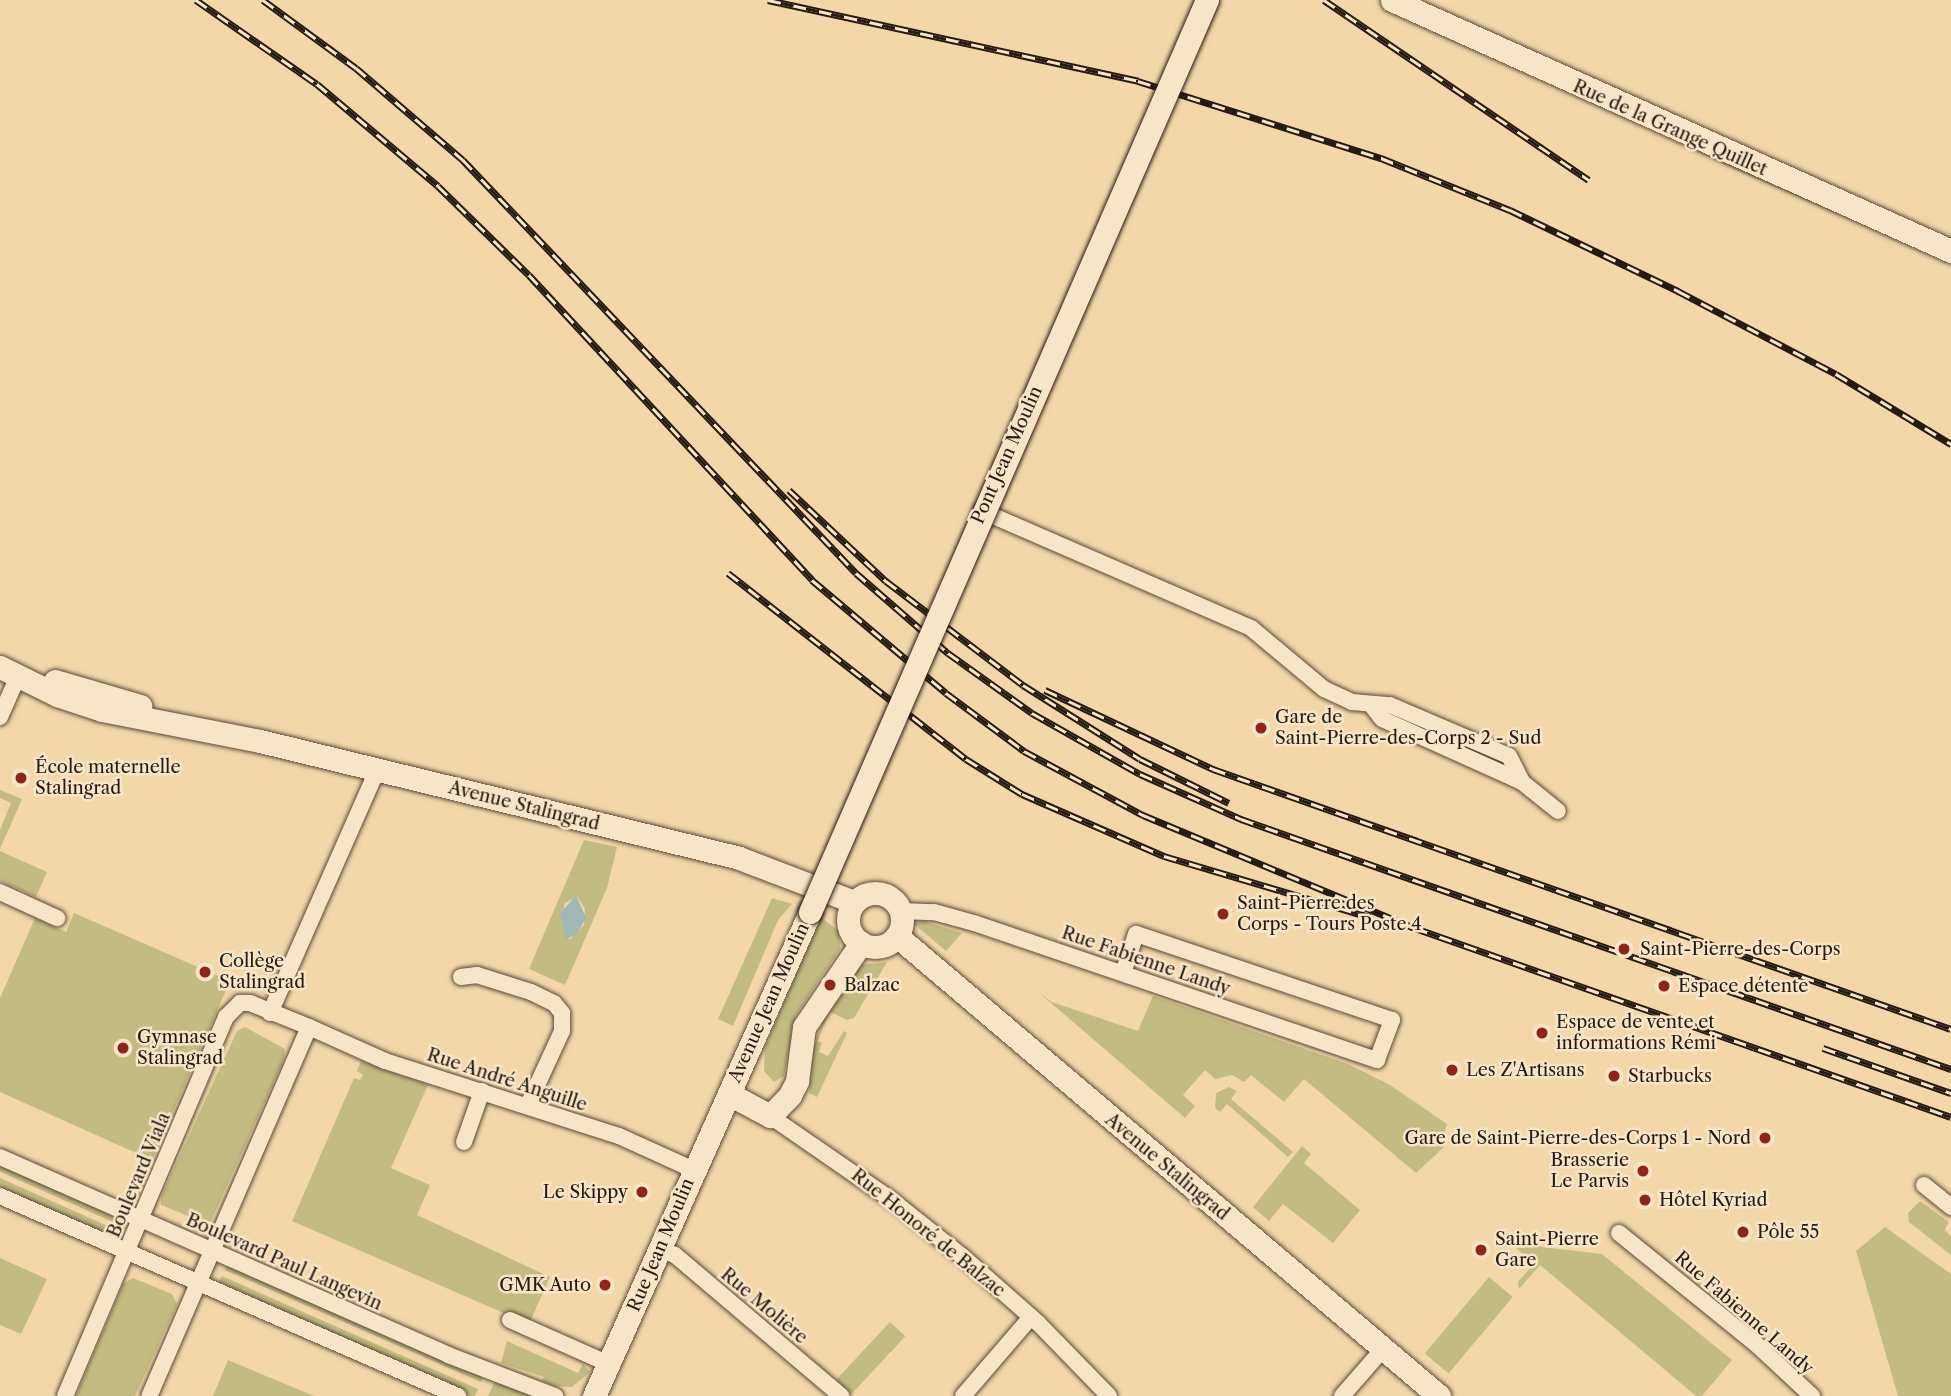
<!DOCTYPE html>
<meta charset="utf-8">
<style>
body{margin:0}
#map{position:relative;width:1951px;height:1396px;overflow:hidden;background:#f3d7a9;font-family:"Libre Caslon Text",serif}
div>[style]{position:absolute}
.green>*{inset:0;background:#c3bc82;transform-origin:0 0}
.water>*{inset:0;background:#a0b7b3}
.roads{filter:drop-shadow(0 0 2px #594a38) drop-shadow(0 0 2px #594a38)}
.street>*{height:16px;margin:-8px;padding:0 8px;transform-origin:8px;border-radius:8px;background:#f7e5c7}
.secondary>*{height:23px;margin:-11.5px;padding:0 11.5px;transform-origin:11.5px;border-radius:11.5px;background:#f7e5c7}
.secondary>.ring{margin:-11.5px;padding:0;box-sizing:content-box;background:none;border:23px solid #f7e5c7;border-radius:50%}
.rail>*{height:7px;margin-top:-3.5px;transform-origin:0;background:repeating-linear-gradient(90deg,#f7e5c7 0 13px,#261b13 0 26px);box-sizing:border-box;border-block:2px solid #261b13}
.bridges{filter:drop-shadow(0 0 2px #261b13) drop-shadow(0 0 2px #261b13)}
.secondary-bridge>*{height:23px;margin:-11.5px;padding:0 11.5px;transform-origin:11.5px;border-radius:11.5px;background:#f7e5c7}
.dots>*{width:19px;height:19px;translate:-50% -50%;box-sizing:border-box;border:4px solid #f7e5c7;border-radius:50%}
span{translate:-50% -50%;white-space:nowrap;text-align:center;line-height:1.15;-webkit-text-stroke:5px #f7e5c7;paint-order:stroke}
.street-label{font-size:18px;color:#261b13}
.poi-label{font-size:18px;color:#261b13}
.left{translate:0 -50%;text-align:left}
.right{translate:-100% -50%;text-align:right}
</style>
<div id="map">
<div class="green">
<div style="clip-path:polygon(1677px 140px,1951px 258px,1951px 263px,1718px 162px)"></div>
<div style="clip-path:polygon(0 790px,22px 799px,0 849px,0 830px,11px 803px,0 798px)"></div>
<div style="clip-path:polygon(evenodd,584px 840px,617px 847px,607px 888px,565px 985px,529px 969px,584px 840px,577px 896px,585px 909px,584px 925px,569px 940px,564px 904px,577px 896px)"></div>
<div style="clip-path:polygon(0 851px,47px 872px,36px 897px,0 881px)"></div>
<div style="clip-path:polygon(772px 898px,792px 904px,778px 920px,733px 1026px,718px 1019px)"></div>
<div style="clip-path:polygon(74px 913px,230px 981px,152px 1160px,0 1092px,0 998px,35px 918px,66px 932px)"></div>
<div style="clip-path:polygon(820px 917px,839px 931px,840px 949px,796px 1015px,784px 1076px,774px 1082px,764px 1071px,765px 1048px)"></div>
<div style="clip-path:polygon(923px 921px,962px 933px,946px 951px,914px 924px)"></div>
<div style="clip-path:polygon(887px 962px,854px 1018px,847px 1020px,830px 1012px,817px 1041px,822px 1043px,819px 1052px,828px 1056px,844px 1031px,847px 1033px,817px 1097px,809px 1093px,810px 1061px,824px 1016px,860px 965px)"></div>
<div style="clip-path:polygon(1037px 991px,1052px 1002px,1138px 1031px,1153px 996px,1348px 1064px,1390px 1085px,1447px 1124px,1441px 1144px,1444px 1147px,1416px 1173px,1304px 1079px,1284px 1102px,1251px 1075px,1244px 1082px,1232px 1075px,1215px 1079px,1205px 1070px,1183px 1095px,1195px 1106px,1185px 1118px)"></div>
<div style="clip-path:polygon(245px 1027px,285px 1049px,284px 1059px,211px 1221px,205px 1223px,161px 1205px,161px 1197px,237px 1031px)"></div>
<div style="clip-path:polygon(361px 1061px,428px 1085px,391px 1168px,430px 1185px,417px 1215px,550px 1277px,529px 1324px,292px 1221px,354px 1078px,360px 1080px,363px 1075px,357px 1071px)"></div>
<div style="clip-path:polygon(1229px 1087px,1237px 1091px,1231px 1099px,1293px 1152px,1288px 1157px,1227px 1104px,1220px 1112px,1215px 1108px,1216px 1093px)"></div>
<div style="clip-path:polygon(1302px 1146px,1311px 1154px,1304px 1163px,1360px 1210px,1333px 1243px,1283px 1204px,1269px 1221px,1253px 1207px)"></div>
<div style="left:0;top:1163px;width:129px;height:8px;rotate:24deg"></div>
<div style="left:0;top:1178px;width:124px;height:9px;rotate:24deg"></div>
<div style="clip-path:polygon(1920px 1201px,1949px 1222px,1945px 1229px,1951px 1237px,1951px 1255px,1909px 1222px,1908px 1213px)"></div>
<div style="clip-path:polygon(1885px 1227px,1951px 1274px,1951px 1396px,1898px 1396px,1856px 1251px)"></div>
<div style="clip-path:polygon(1525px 1245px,1602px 1254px,1732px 1360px,1702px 1396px,1696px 1396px,1540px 1265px,1519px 1289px,1518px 1282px,1534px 1264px,1516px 1248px)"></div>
<div style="clip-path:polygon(0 1258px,47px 1279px,21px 1334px,0 1325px)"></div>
<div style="clip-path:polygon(227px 1264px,486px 1371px,481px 1382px,225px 1270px)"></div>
<div style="clip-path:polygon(222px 1276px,478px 1389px,475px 1396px,466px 1396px,219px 1282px)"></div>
<div style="left:1489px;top:1277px;width:31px;height:100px;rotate:40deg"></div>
<div style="clip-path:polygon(133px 1278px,172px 1294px,177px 1304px,135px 1396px,76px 1396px,123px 1284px)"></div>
<div style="left:890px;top:1322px;width:21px;height:79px;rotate:43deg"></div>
<div style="clip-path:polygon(507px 1341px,578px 1373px,583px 1364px,590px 1372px,572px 1387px,553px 1386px,542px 1381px,544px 1377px,501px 1363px)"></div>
<div style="clip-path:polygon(228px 1360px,314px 1396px,213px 1396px)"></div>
<div style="clip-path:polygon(496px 1379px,530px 1393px,531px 1396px,488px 1396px)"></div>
</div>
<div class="water">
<div style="clip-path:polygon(576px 895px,586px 918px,576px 935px,565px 939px,560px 914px)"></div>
</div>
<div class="roads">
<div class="street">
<div style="left:982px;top:511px;width:293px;rotate:23.5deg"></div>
<div style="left:1251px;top:628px;width:95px;rotate:39.9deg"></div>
<div style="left:1324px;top:689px;width:31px;rotate:25deg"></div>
<div style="left:1352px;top:702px;width:38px;rotate:5deg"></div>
<div style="left:1390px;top:705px;width:129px;rotate:23.2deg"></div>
<div style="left:1509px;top:756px;width:29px;rotate:63deg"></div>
<div style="left:1522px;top:782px;width:46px;rotate:38.9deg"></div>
<div style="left:1372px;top:706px;width:16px;rotate:52deg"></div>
<div style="left:1382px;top:719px;width:154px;rotate:24.2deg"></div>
<div style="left:0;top:717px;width:47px;rotate:-66.2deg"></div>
<div style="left:0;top:892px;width:63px;rotate:24.5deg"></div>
<div style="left:900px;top:911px;width:34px;rotate:2deg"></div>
<div style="left:934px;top:912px;width:41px;rotate:15.4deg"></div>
<div style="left:974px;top:923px;width:426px;rotate:18.8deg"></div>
<div style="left:1377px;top:1060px;width:43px;rotate:-69.4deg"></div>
<div style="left:1392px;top:1020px;width:270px;rotate:-161.4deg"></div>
<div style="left:1136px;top:934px;width:41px;rotate:108.4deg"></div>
<div style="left:461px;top:977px;width:16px;rotate:-7deg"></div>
<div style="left:477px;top:975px;width:57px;rotate:17.5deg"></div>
<div style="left:531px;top:992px;width:25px;rotate:26deg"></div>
<div style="left:554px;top:1003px;width:13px;rotate:51deg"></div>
<div style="left:562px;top:1013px;width:18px;rotate:90deg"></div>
<div style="left:562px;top:1031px;width:81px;rotate:114.7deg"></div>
<div style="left:270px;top:1013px;width:266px;rotate:-66.2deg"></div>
<div style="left:309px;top:1027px;width:83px;rotate:24.1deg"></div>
<div style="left:385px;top:1061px;width:246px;rotate:17.8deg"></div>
<div style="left:619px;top:1136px;width:82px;rotate:24.4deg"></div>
<div style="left:770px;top:1116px;width:145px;rotate:34.6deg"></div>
<div style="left:889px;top:1198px;width:93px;rotate:38.5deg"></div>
<div style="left:962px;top:1256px;width:101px;rotate:41.4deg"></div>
<div style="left:1038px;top:1323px;width:102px;rotate:45.8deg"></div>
<div style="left:464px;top:1142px;width:54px;rotate:-70.6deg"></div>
<div style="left:0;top:1157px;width:490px;rotate:23.8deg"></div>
<div style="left:448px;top:1355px;width:115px;rotate:21deg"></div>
<div style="left:1924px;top:1185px;width:35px;rotate:39deg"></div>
<div style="left:0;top:1196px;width:500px;rotate:23.6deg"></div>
<div style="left:1619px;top:1233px;width:175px;rotate:39deg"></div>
<div style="left:1755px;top:1343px;width:78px;rotate:42.9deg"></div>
<div style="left:660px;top:1249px;width:16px;rotate:22deg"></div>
<div style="left:675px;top:1255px;width:218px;rotate:40.3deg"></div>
<div style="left:510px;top:1320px;width:108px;rotate:24deg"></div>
<div style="left:65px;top:1396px;width:412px;rotate:-67deg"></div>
<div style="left:226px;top:1017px;width:20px;rotate:-45deg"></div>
<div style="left:240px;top:1003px;width:10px"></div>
<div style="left:250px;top:1003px;width:64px;rotate:22.1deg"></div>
<div style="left:309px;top:1027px;width:402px;rotate:113.4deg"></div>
<div style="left:963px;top:1396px;width:104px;rotate:-49.3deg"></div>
<div style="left:1342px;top:1396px;width:62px;rotate:-48.9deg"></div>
</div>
<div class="secondary">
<div style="left:1392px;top:0;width:613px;rotate:24.18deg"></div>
<div style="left:0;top:667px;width:64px;rotate:26.2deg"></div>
<div style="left:57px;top:695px;width:47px;rotate:18.4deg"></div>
<div style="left:102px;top:710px;width:161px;rotate:11.1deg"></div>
<div style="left:260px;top:741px;width:493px;rotate:13.7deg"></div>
<div style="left:739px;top:858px;width:123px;rotate:20.9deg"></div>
<div style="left:55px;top:681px;width:89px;rotate:16.4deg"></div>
<div class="ring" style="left:848px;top:893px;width:31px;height:31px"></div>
<div style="left:897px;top:936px;width:711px;rotate:40.32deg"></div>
<div style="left:729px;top:1094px;width:47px;rotate:28.2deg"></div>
<div style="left:770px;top:1116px;width:29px;rotate:-46deg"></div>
<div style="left:790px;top:1095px;width:16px;rotate:-63deg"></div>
<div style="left:797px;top:1081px;width:54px;rotate:-82.6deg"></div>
<div style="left:804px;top:1027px;width:102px;rotate:-55.8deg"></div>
<div style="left:594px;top:1396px;width:530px;rotate:-65.95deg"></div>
</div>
</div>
<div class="rail">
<div style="left:196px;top:0;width:147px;rotate:34.8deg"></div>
<div style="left:317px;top:84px;width:158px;rotate:40.1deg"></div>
<div style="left:438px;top:186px;width:127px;rotate:44.4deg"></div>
<div style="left:529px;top:275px;width:416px;rotate:47.1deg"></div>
<div style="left:812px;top:580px;width:175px;rotate:40.1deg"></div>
<div style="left:946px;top:693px;width:97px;rotate:36.6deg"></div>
<div style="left:1024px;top:751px;width:135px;rotate:28.3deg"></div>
<div style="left:1143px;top:815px;width:295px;rotate:22.6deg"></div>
<div style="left:1415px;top:928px;width:568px;rotate:19.42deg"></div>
<div style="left:263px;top:0;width:115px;rotate:36.2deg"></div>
<div style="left:356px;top:68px;width:141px;rotate:40.7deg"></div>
<div style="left:463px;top:160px;width:570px;rotate:46.42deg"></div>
<div style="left:856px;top:573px;width:122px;rotate:41deg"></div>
<div style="left:948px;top:653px;width:103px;rotate:35.5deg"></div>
<div style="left:1032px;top:713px;width:124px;rotate:29.5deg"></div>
<div style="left:1140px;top:774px;width:111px;rotate:24deg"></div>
<div style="left:1241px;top:819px;width:753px;rotate:19.4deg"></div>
<div style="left:768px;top:0;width:379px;rotate:12.3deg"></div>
<div style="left:1138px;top:81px;width:255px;rotate:17.6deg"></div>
<div style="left:1381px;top:158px;width:139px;rotate:22deg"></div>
<div style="left:1510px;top:210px;width:187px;rotate:25.7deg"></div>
<div style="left:1678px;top:291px;width:178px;rotate:27.7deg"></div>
<div style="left:1836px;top:374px;width:135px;rotate:31.3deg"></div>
<div style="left:1324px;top:0;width:320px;rotate:34.2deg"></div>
<div style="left:789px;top:490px;width:133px;rotate:43.2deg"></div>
<div style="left:886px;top:581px;width:172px;rotate:37.2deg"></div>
<div style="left:1023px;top:685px;width:138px;rotate:32.3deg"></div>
<div style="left:1140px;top:759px;width:99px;rotate:26.3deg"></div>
<div style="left:728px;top:573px;width:302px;rotate:38deg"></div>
<div style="left:966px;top:759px;width:66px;rotate:32deg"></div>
<div style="left:1022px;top:794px;width:155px;rotate:23.6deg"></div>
<div style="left:1164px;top:856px;width:215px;rotate:16.5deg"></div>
<div style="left:1045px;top:690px;width:186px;rotate:25.2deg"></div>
<div style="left:1213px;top:769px;width:782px;rotate:19.41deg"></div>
<div style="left:1823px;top:1048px;width:136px;rotate:19.4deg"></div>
</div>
<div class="bridges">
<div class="secondary-bridge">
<div style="left:810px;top:912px;width:995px;rotate:-66.48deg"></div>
</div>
</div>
<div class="dots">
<div style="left:1261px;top:728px;background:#8f2418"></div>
<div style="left:21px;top:778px;background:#8f2418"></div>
<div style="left:1223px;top:914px;background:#8f2418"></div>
<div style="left:1624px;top:949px;background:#8f2418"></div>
<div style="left:205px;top:972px;background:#8f2418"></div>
<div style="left:830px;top:985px;background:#8f2418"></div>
<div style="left:1664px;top:986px;background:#8f2418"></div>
<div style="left:1542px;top:1033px;background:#8f2418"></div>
<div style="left:123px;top:1048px;background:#8f2418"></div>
<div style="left:1452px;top:1070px;background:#8f2418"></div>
<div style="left:1614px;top:1076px;background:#8f2418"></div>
<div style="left:1765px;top:1138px;background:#8f2418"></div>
<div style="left:1643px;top:1171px;background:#8f2418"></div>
<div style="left:642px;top:1192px;background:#8f2418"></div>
<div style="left:1645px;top:1200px;background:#8f2418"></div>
<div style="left:1743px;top:1232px;background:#8f2418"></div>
<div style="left:1481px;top:1250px;background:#8f2418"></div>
<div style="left:605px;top:1285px;background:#8f2418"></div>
</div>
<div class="street-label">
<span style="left:1670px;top:128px;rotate:24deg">Rue de la Grange Quillet</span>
<span style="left:1007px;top:455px;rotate:-66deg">Pont Jean Moulin</span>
<span style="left:524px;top:806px;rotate:14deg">Avenue Stalingrad</span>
<span style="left:1146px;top:961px;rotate:19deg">Rue Fabienne Landy</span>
<span style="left:769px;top:1003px;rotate:-66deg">Avenue Jean Moulin</span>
<span style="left:507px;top:1080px;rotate:18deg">Rue André Anguille</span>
<span style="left:1167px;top:1167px;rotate:40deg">Avenue Stalingrad</span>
<span style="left:139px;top:1175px;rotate:-67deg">Boulevard Viala</span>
<span style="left:928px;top:1233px;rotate:39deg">Rue Honoré de Balzac</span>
<span style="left:661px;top:1245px;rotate:-67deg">Rue Jean Moulin</span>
<span style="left:284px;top:1262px;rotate:24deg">Boulevard Paul Langevin</span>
<span style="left:764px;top:1306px;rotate:40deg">Rue Molière</span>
<span style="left:1744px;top:1313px;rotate:41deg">Rue Fabienne Landy</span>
</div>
<div class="poi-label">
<span class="left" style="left:1275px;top:728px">Gare de<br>Saint-Pierre-des-Corps 2 - Sud</span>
<span class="left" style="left:35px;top:778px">École maternelle<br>Stalingrad</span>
<span class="left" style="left:1237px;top:914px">Saint-Pierre des<br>Corps - Tours Poste 4</span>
<span class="left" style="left:1640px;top:949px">Saint-Pierre-des-Corps</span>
<span class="left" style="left:219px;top:972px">Collège<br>Stalingrad</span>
<span class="left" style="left:844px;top:985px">Balzac</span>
<span class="left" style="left:1678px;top:986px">Espace détente</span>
<span class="left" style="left:1556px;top:1033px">Espace de vente et<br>informations Rémi</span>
<span class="left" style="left:137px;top:1048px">Gymnase<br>Stalingrad</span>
<span class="left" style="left:1466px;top:1070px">Les Z'Artisans</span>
<span class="left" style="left:1628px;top:1076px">Starbucks</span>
<span class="right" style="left:1751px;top:1138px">Gare de Saint-Pierre-des-Corps 1 - Nord</span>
<span class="right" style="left:1629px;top:1171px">Brasserie<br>Le Parvis</span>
<span class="right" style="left:628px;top:1192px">Le Skippy</span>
<span class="left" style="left:1659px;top:1200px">Hôtel Kyriad</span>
<span class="left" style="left:1757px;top:1232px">Pôle 55</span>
<span class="left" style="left:1495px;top:1250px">Saint-Pierre<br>Gare</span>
<span class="right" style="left:591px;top:1285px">GMK Auto</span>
</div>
</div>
